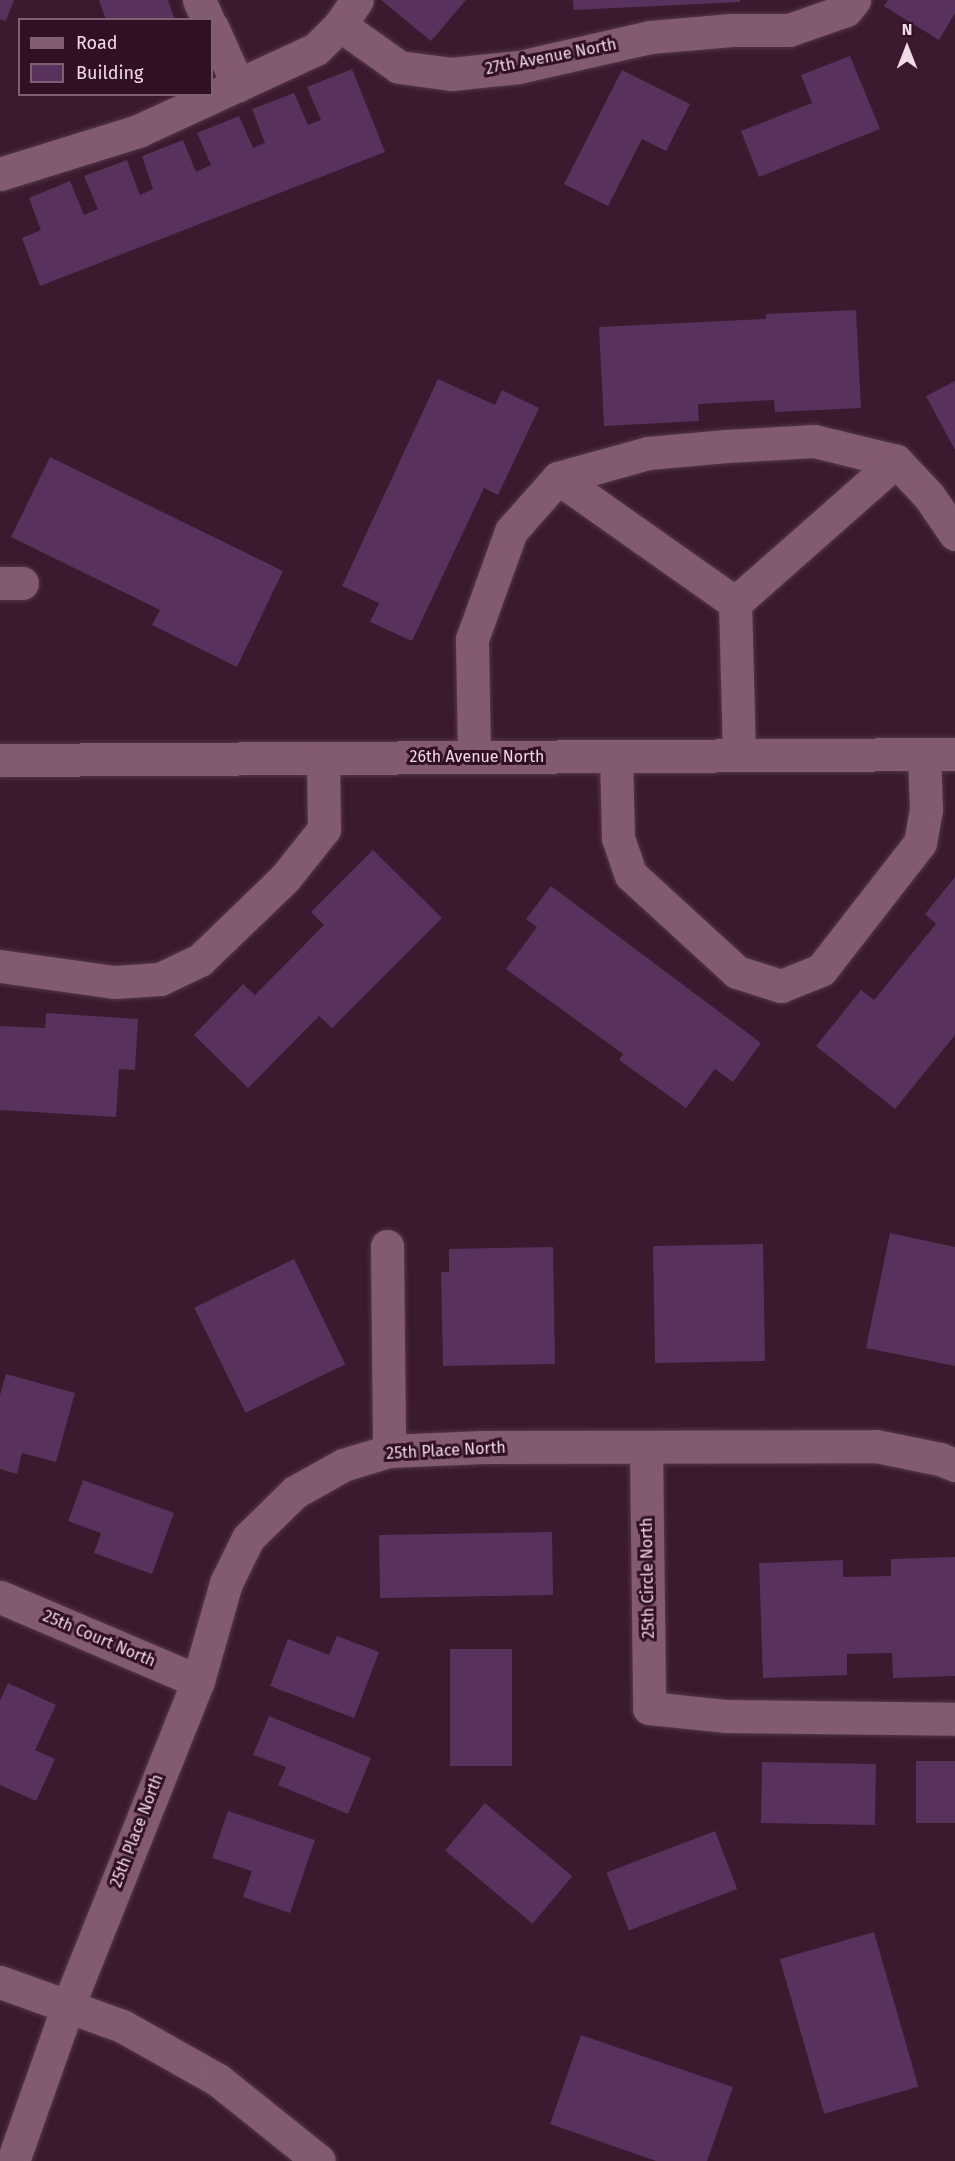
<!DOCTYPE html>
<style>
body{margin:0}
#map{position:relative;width:955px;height:2161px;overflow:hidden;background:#3b192f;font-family:"Fira Sans",sans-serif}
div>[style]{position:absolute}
.building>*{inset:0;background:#58325c;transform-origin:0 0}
.roads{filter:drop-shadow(0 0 2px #533749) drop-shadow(0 0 2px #533749)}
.minor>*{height:33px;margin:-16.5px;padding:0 16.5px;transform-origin:16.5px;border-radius:16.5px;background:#825a71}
span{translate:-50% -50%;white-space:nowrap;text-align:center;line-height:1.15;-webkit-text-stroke:6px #310f25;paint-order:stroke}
.street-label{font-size:16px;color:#f2dae7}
.legend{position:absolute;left:18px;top:18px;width:195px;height:78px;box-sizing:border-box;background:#310f25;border:2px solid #7e6073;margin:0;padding:8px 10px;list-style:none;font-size:18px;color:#f2dae7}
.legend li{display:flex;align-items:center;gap:12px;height:30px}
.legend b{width:30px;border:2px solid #7e6073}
.north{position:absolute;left:877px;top:18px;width:60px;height:60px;-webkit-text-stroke:4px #310f25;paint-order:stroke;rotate:0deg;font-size:16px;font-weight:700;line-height:24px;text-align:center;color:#f2dae7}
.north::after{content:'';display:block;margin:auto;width:21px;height:27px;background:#f2dae7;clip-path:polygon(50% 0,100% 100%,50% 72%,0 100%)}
</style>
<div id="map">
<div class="building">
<div style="clip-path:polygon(0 0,14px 0,6px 21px,0 19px)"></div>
<div style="clip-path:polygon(99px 0,168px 0,175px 20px,106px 20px)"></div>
<div style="clip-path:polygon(381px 0,466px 0,431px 41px)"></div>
<div style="clip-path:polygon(573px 0,740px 0,740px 2px,574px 10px)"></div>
<div style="clip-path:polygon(888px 0,955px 0,955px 13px,939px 40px,884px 6px)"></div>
<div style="clip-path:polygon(850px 56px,880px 129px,759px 177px,741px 131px,812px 103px,801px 75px)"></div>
<div style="clip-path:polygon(352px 69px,385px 152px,40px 286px,22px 238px,41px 230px,29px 198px,70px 181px,84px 215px,98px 209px,84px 176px,127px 160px,140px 195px,153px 189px,142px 156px,183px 140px,196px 172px,211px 165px,197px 133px,239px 116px,253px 148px,265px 143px,252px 109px,294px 93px,308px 125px,321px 120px,307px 87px)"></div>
<div style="clip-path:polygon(622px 70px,690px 104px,666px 151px,642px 139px,608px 206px,564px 184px)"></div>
<div style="clip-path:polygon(856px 310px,861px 408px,775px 412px,774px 400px,698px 404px,699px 421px,604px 426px,599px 327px,766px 319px,766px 314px)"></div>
<div style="clip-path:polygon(438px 379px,495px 405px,502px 390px,539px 408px,498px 495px,484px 488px,412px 641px,370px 622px,379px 603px,342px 586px)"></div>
<div style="clip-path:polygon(955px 381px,955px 450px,926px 396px)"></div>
<div style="clip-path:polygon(50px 457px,283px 571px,237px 667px,152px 625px,160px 610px,11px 537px)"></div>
<div style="clip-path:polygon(373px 850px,442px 918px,332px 1028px,319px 1016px,248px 1088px,194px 1035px,243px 984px,255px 995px,324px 925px,311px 912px)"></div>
<div style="clip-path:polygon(955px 877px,955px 1035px,895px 1109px,816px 1046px,861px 990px,874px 1000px,936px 924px,925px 914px)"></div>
<div style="clip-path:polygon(551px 886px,761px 1043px,733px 1082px,715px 1069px,686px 1108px,619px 1060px,623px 1054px,506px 969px,537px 927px,526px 919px)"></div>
<div style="clip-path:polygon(46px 1013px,138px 1019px,135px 1070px,119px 1069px,116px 1117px,0 1110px,0 1026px,45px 1028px)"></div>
<div style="clip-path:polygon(890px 1233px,955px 1247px,955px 1366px,866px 1348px)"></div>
<div style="left:763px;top:1244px;width:117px;height:110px;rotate:89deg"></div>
<div style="clip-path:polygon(553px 1247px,555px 1364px,443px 1366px,441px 1272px,449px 1272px,449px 1249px)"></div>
<div style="left:294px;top:1259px;width:117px;height:111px;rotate:64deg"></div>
<div style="clip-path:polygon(6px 1374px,75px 1393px,56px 1462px,22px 1453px,17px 1474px,0 1469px,0 1395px)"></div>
<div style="clip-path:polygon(83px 1480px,174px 1513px,152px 1574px,94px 1553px,101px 1533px,68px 1521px)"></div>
<div style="left:552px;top:1532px;width:63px;height:173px;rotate:89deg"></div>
<div style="clip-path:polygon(955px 1557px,955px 1676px,893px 1678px,892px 1653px,847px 1654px,847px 1675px,763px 1678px,759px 1563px,843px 1560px,843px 1577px,891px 1576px,891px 1559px)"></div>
<div style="clip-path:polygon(337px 1636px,379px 1652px,354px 1718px,270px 1686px,288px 1639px,329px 1655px)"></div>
<div style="left:512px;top:1649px;width:117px;height:62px;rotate:90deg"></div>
<div style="clip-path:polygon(8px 1683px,56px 1705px,35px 1750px,55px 1759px,36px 1801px,0 1785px,0 1701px)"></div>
<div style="clip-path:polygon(269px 1716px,371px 1758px,348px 1814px,278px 1785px,286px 1767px,253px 1755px)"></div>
<div style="left:916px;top:1761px;width:39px;height:62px"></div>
<div style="left:762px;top:1762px;width:114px;height:61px;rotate:1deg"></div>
<div style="left:485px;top:1803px;width:114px;height:62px;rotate:40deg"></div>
<div style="clip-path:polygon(228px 1811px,315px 1840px,290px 1913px,243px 1897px,252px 1871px,212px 1858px)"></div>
<div style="left:715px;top:1831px;width:62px;height:116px;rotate:69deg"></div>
<div style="left:874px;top:1932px;width:161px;height:98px;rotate:74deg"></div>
<div style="clip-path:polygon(581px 2035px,733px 2087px,707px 2161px,656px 2161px,550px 2124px)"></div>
</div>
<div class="roads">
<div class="minor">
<div style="left:199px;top:0;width:22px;rotate:66deg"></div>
<div style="left:340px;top:25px;width:30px;rotate:-56deg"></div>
<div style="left:212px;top:27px;width:64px;rotate:65.9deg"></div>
<div style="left:0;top:174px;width:145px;rotate:-17.3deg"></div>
<div style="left:138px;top:131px;width:196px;rotate:-24.7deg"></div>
<div style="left:316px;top:49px;width:34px;rotate:-45deg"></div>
<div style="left:340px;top:25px;width:72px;rotate:35.4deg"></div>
<div style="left:399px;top:67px;width:52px;rotate:7.7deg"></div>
<div style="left:451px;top:74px;width:68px;rotate:-5.9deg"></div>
<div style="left:519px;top:67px;width:134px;rotate:-12.9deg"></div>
<div style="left:650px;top:37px;width:82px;rotate:-4.9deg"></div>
<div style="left:732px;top:30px;width:57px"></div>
<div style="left:789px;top:30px;width:60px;rotate:-19.3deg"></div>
<div style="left:846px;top:10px;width:13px;rotate:-51deg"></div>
<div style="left:558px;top:478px;width:93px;rotate:-15.5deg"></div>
<div style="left:648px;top:453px;width:79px;rotate:-5.1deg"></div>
<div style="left:727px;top:446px;width:87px;rotate:-3.3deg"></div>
<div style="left:814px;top:441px;width:84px;rotate:13.7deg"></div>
<div style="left:0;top:583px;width:22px"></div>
<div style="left:739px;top:755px;width:152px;rotate:-91.5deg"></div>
<div style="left:735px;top:603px;width:215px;rotate:-41.4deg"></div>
<div style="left:896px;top:461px;width:48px;rotate:46.7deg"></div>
<div style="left:929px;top:496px;width:46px;rotate:55.6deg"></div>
<div style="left:474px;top:756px;width:117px;rotate:-91deg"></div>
<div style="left:472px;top:639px;width:115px;rotate:-70.1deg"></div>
<div style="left:511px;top:531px;width:71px;rotate:-48.4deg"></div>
<div style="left:558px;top:478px;width:217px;rotate:35.2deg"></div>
<div style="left:616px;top:756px;width:82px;rotate:88.6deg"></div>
<div style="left:618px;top:838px;width:39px;rotate:71deg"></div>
<div style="left:631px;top:875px;width:144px;rotate:42.5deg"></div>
<div style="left:737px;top:972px;width:46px;rotate:17.7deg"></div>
<div style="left:781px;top:986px;width:43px;rotate:-21.8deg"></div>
<div style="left:821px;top:970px;width:161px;rotate:-52.1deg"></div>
<div style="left:920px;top:843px;width:35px;rotate:-80deg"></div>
<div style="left:926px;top:809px;width:55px;rotate:-92.1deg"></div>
<div style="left:0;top:760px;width:955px;rotate:-0.36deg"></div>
<div style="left:0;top:966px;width:115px;rotate:8deg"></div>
<div style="left:114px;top:982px;width:46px;rotate:-3.7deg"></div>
<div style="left:160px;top:979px;width:44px;rotate:-25.4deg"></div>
<div style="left:200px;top:960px;width:118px;rotate:-44deg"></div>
<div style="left:285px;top:878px;width:63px;rotate:-51.5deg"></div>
<div style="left:324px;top:829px;width:71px;rotate:-90.8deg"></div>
<div style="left:387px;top:1246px;width:205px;rotate:89.4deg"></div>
<div style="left:646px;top:1447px;width:261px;rotate:89.3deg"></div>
<div style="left:649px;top:1708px;width:76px;rotate:6deg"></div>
<div style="left:725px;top:1716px;width:230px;rotate:0.7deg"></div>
<div style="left:0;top:1597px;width:215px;rotate:23deg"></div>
<div style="left:0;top:1982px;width:130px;rotate:19.8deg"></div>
<div style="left:122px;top:2026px;width:110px;rotate:29.4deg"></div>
<div style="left:218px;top:2080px;width:129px;rotate:38.7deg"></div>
<div style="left:13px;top:2161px;width:164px;rotate:-70.5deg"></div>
<div style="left:68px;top:2006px;width:350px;rotate:-68.2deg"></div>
<div style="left:198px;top:1681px;width:102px;rotate:-74.1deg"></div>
<div style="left:226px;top:1583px;width:50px;rotate:-63.9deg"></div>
<div style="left:248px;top:1538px;width:66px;rotate:-44.4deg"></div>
<div style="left:295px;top:1492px;width:55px;rotate:-29.4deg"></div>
<div style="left:343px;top:1465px;width:48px;rotate:-16.9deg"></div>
<div style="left:389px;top:1451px;width:94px;rotate:-2.4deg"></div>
<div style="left:483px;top:1447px;width:393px;rotate:-0.1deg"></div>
<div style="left:876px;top:1446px;width:65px;rotate:11.5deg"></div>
<div style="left:940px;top:1459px;width:16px;rotate:22deg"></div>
</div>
</div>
<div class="street-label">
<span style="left:551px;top:57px;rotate:-11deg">27th Avenue North</span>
<span style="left:477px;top:757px">26th Avenue North</span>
<span style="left:446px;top:1451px;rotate:-3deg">25th Place North</span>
<span style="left:648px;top:1578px;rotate:-91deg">25th Circle North</span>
<span style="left:99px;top:1639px;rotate:23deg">25th Court North</span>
<span style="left:137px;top:1831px;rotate:-69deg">25th Place North</span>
</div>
<ul class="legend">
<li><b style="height:8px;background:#825a71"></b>Road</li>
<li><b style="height:16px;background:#58325c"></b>Building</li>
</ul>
<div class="north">N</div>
</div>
